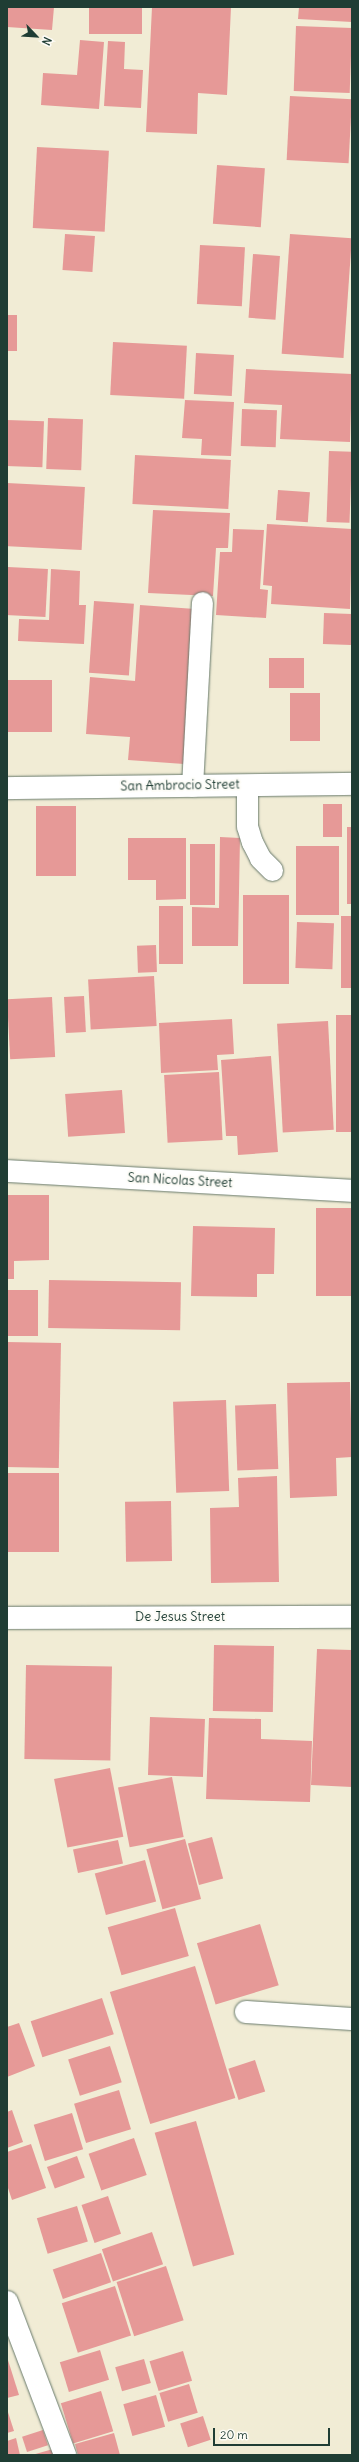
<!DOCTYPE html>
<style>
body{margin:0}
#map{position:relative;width:359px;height:2462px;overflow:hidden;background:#f1ecd5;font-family:Delius,sans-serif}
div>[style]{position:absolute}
.building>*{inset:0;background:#e69997;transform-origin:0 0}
.roads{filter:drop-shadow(0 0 1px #687a6c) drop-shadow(0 0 1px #687a6c)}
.lane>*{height:21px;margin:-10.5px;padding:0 10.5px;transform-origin:10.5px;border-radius:10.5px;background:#fff}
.street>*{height:22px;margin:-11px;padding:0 11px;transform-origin:11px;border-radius:11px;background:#fff}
span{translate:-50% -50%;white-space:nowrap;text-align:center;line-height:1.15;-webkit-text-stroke:4px #fdfcf7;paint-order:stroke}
.street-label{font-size:13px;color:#1f3d34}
.frame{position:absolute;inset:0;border:8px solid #1f3d34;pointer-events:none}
.north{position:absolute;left:16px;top:16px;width:40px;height:40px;-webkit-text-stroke:3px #fdfcf7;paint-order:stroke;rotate:115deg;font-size:11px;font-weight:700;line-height:16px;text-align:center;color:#1f3d34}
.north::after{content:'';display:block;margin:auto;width:14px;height:18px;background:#1f3d34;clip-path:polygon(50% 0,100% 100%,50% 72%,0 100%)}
.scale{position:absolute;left:213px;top:2428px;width:117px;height:18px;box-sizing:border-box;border:2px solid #1f3d34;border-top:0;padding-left:5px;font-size:12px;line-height:14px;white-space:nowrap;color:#1f3d34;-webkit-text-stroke:3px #fdfcf7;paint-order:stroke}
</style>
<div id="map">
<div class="building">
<div style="clip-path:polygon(7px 7px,54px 7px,52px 30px,7px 27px)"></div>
<div style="left:89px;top:7px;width:53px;height:27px"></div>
<div style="clip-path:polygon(152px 7px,231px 7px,227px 95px,198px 93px,197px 134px,146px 132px)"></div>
<div style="clip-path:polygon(299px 7px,352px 7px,352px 22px,298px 19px)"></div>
<div style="left:296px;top:26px;width:56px;height:65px;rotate:2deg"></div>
<div style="clip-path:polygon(80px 40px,104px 42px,99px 109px,41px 105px,43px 73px,77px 75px)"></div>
<div style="clip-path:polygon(108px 41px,125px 42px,124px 69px,143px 70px,141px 108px,104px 106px)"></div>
<div style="left:290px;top:96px;width:62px;height:64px;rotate:3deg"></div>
<div style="left:37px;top:147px;width:72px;height:81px;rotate:3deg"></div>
<div style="left:217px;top:165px;width:48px;height:59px;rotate:4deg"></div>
<div style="left:65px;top:234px;width:30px;height:36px;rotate:4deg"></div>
<div style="left:290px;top:234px;width:62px;height:120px;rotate:4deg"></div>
<div style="left:200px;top:245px;width:45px;height:59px;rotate:3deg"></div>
<div style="left:253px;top:254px;width:27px;height:64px;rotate:4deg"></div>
<div style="left:7px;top:315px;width:10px;height:36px"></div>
<div style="left:113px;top:342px;width:74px;height:53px;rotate:3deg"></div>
<div style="left:196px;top:353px;width:38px;height:41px;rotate:3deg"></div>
<div style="clip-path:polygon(246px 369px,352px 374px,350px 442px,280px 439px,282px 405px,244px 403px)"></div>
<div style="clip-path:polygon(185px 400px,234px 402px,231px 456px,201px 455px,202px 439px,182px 438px)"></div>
<div style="left:242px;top:409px;width:35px;height:37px;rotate:2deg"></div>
<div style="left:48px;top:418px;width:35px;height:51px;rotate:2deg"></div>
<div style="left:7px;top:420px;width:37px;height:46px;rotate:2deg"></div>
<div style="left:329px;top:451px;width:23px;height:71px;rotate:2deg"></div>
<div style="left:135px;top:455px;width:96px;height:49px;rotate:3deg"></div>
<div style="left:7px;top:483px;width:78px;height:63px;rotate:3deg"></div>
<div style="left:278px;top:490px;width:32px;height:30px;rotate:4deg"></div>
<div style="clip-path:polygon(153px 510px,230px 513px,228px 548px,216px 548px,213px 596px,148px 593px)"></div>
<div style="clip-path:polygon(267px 524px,352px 529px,350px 609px,271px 604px,272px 586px,263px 585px)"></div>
<div style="clip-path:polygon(233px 529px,264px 530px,260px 589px,268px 590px,266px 618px,216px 615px,220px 552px,232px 552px)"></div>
<div style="left:8px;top:567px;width:40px;height:48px;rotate:3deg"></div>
<div style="clip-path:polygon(51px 569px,80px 571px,79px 605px,86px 605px,84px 644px,18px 641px,19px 619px,49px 620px)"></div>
<div style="left:94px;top:601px;width:40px;height:72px;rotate:4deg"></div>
<div style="clip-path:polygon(140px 605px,195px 609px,184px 764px,128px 760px,130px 737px,86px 734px,90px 677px,135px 681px)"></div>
<div style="left:324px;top:613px;width:28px;height:31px;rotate:2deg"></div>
<div style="left:269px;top:658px;width:35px;height:30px"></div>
<div style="left:52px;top:680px;width:52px;height:45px;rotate:90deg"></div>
<div style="left:290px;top:693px;width:30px;height:48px"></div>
<div style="left:323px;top:804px;width:19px;height:33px"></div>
<div style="left:36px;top:806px;width:40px;height:70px"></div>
<div style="left:347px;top:827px;width:5px;height:77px"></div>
<div style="clip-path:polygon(220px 837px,240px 838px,238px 946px,192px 946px,192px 907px,219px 908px)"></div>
<div style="clip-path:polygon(128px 838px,186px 838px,186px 899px,156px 900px,156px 880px,128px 880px)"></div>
<div style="left:190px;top:844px;width:25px;height:61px"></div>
<div style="left:296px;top:846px;width:43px;height:69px"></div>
<div style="left:243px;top:895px;width:46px;height:89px"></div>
<div style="left:159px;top:906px;width:24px;height:58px"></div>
<div style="left:341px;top:916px;width:11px;height:72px"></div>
<div style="left:297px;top:922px;width:37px;height:46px;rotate:2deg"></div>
<div style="left:156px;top:945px;width:27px;height:19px;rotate:88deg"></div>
<div style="left:154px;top:976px;width:50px;height:66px;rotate:87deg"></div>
<div style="left:84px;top:996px;width:36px;height:20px;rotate:87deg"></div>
<div style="left:52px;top:997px;width:60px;height:45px;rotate:87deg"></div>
<div style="left:352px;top:1015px;width:117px;height:16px;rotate:90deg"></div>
<div style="clip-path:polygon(232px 1019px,234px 1054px,217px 1055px,218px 1070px,161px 1073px,159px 1023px)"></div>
<div style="left:328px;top:1021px;width:109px;height:51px;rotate:87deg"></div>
<div style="clip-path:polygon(271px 1056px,278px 1152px,238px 1155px,237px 1136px,226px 1136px,221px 1060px)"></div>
<div style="left:219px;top:1072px;width:68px;height:55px;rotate:87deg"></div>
<div style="left:122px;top:1090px;width:43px;height:57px;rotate:86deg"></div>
<div style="clip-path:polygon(7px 1195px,49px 1195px,49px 1260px,14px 1261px,14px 1279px,7px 1279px)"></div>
<div style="left:316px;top:1208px;width:36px;height:88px"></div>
<div style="clip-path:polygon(193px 1226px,275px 1228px,274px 1274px,257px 1274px,257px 1297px,191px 1296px)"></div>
<div style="left:49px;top:1280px;width:132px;height:48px;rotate:1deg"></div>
<div style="left:7px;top:1290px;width:31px;height:46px"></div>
<div style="left:7px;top:1342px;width:54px;height:125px;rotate:1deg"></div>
<div style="clip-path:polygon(350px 1382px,352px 1457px,336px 1458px,337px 1496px,290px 1498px,287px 1383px)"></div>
<div style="left:226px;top:1400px;width:91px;height:53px;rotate:88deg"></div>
<div style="left:276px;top:1404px;width:65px;height:41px;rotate:88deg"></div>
<div style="left:7px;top:1473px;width:52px;height:79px"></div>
<div style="clip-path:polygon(277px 1476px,279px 1582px,211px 1583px,210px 1508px,239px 1507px,238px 1478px)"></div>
<div style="left:171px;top:1501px;width:60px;height:46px;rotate:89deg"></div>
<div style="left:214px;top:1645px;width:60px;height:66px;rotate:1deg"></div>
<div style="clip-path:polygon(317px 1649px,352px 1650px,352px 1787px,311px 1785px)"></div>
<div style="left:26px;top:1665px;width:86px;height:94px;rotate:1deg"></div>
<div style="left:150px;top:1717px;width:55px;height:58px;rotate:2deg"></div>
<div style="clip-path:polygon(209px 1718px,261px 1719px,261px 1739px,312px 1741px,310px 1802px,206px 1799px)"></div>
<div style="left:110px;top:1768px;width:70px;height:57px;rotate:79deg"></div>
<div style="left:172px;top:1777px;width:61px;height:55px;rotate:79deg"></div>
<div style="left:212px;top:1837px;width:43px;height:25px;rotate:75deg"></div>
<div style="left:185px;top:1839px;width:62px;height:40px;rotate:75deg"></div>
<div style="left:118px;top:1840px;width:24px;height:46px;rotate:78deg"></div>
<div style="left:145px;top:1860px;width:43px;height:52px;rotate:75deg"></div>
<div style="left:175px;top:1908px;width:50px;height:70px;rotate:74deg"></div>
<div style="left:260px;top:1924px;width:64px;height:66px;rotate:73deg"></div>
<div style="left:195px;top:1966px;width:138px;height:89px;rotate:73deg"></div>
<div style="left:102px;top:1998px;width:38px;height:75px;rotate:72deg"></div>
<div style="clip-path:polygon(19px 2023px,35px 2066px,7px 2077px,7px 2027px)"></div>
<div style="left:110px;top:2046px;width:38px;height:44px;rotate:72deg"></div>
<div style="left:255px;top:2060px;width:33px;height:28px;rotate:72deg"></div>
<div style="left:119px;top:2090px;width:41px;height:47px;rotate:73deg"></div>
<div style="clip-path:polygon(12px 2110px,23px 2142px,7px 2148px,7px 2112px)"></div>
<div style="left:72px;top:2113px;width:38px;height:40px;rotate:73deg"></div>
<div style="left:196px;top:2121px;width:139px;height:43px;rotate:74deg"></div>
<div style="left:134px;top:2138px;width:39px;height:48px;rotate:71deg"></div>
<div style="clip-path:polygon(31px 2144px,46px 2188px,12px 2200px,7px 2185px,7px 2152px)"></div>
<div style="left:77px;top:2156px;width:23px;height:32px;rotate:70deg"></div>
<div style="left:108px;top:2196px;width:40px;height:28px;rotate:71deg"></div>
<div style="left:77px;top:2206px;width:37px;height:42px;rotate:73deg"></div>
<div style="left:152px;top:2232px;width:34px;height:53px;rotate:71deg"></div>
<div style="left:101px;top:2253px;width:31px;height:51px;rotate:71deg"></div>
<div style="left:166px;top:2266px;width:57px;height:52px;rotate:72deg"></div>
<div style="left:115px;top:2286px;width:52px;height:56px;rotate:72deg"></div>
<div style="left:100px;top:2350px;width:31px;height:42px;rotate:73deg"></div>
<div style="left:183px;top:2351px;width:31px;height:35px;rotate:73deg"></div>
<div style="clip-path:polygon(7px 2357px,19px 2395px,7px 2398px)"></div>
<div style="left:144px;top:2359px;width:25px;height:30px;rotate:74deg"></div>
<div style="left:189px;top:2384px;width:30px;height:31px;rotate:73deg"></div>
<div style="left:101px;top:2391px;width:42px;height:42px;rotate:73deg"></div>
<div style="left:156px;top:2395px;width:33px;height:34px;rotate:74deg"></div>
<div style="clip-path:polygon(7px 2409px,14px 2431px,7px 2433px)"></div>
<div style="left:203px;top:2416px;width:25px;height:24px;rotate:72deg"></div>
<div style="left:43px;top:2430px;width:16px;height:22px;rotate:72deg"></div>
<div style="clip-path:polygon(114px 2433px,120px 2455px,78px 2455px,75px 2444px)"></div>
<div style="clip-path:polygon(16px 2438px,20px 2455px,7px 2455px,7px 2441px)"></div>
<div style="clip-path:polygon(53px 2449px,55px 2455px,32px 2455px)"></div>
</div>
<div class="roads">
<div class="lane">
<div style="left:247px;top:785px;width:41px;rotate:90deg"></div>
<div style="left:247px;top:826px;width:17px;rotate:73deg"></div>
<div style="left:252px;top:842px;width:18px;rotate:63deg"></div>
<div style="left:260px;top:858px;width:17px;rotate:45deg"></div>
<div style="left:192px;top:786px;width:184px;rotate:-86.9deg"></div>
</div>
<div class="street">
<div style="left:7px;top:788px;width:345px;rotate:-0.7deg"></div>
<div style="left:7px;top:1171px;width:346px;rotate:3.3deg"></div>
<div style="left:7px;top:1618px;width:345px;rotate:-0.2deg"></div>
<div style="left:246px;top:2012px;width:106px;rotate:3.8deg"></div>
<div style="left:7px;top:2302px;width:164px;rotate:69.2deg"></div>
</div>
</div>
<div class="street-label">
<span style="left:180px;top:786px;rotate:-1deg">San Ambrocio Street</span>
<span style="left:180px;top:1181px;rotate:3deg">San Nicolas Street</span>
<span style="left:180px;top:1617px">De Jesus Street</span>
</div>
<div class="frame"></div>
<div class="north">N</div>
<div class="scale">20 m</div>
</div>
